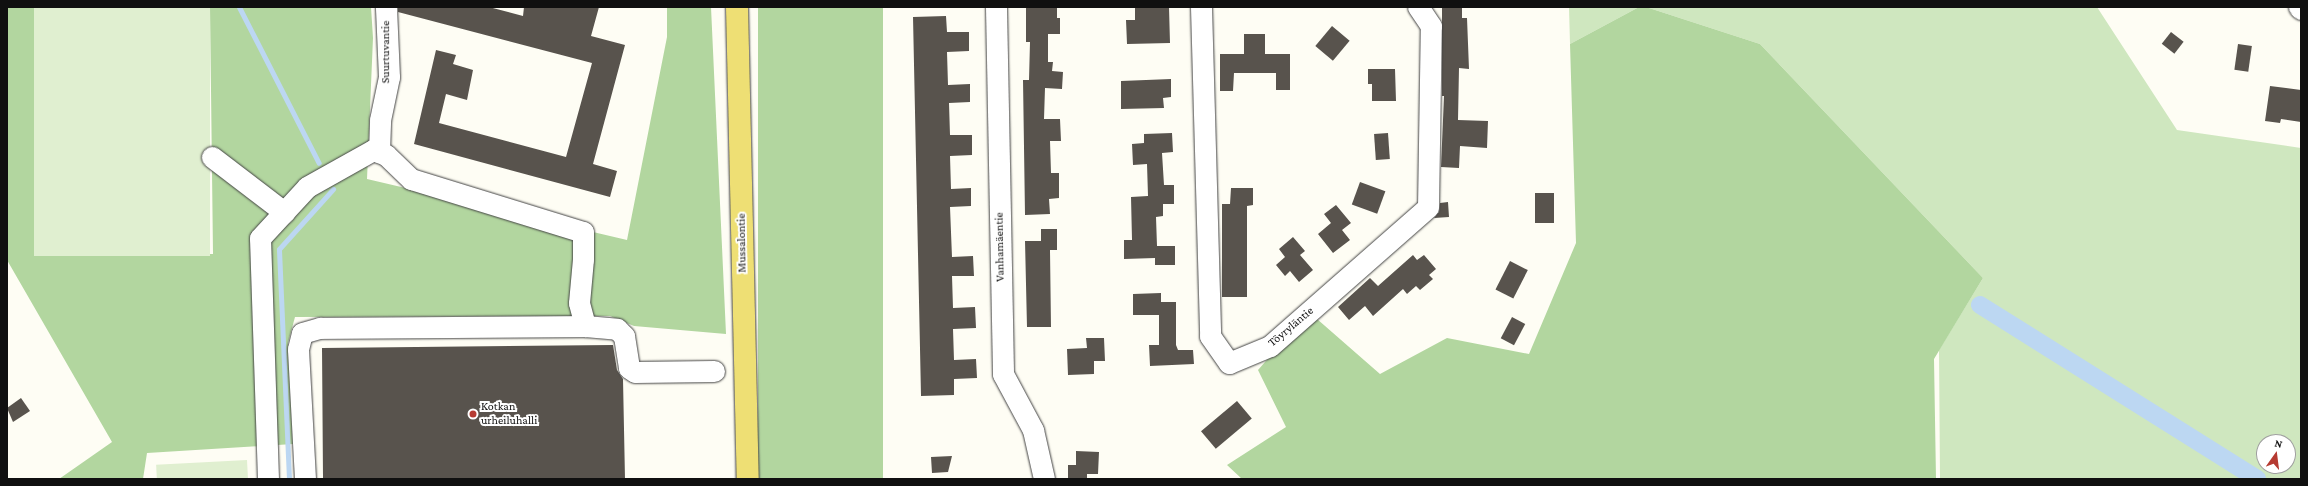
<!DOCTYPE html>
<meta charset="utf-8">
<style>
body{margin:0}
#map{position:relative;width:2308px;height:486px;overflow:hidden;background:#fefdf4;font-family:"Crimson Pro",serif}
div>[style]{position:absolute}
.green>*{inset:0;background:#cfe7bf}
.forest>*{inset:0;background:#b2d69f;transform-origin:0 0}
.pitch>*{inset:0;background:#e0efd0;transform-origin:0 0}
.stream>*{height:5px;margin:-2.5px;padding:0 2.5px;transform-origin:2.5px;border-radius:2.5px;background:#bcd7f2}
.canal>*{height:18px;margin:-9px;padding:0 9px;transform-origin:9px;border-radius:9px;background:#bcd7f2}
.building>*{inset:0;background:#58534d;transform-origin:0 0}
.roads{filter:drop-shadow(0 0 1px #434343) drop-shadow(0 0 1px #434343)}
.minor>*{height:21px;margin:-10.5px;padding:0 10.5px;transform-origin:10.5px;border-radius:10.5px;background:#fff}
.major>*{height:22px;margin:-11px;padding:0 11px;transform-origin:11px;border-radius:11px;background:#eedf74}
.dots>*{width:11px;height:11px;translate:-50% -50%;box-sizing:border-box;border:2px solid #fff;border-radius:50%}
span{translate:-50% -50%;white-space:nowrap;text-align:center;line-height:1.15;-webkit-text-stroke:4px #fff;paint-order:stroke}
.street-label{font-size:12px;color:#101010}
.poi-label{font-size:12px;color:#101010}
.left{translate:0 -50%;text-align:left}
.frame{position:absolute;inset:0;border:8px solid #101010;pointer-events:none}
.north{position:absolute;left:2256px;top:434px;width:40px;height:40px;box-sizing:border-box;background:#fff;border:1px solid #9f9f9f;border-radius:50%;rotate:14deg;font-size:11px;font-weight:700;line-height:16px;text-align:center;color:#101010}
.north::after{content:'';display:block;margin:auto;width:14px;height:18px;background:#b63b32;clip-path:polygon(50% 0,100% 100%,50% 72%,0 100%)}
</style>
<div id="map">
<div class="green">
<div style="clip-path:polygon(1569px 7px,1639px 7px,1570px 44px)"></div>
<div style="clip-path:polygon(evenodd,1646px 7px,2097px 7px,2177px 130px,2301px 148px,2301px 479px,1940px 479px,1939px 350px,1983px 278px,1760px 44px,1646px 7px,2264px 442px,2288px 442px,2288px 466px,2264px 466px,2264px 442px)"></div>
</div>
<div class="forest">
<div style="clip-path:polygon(7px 7px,34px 7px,38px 256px,213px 254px,210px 7px,371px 7px,373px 38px,367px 179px,627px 240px,667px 37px,667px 7px,711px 7px,726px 334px,634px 326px,610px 316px,295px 317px,288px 343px,293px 444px,147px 453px,143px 479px,59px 479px,112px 442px,7px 260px)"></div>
<div style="left:758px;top:7px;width:125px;height:472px"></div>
<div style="clip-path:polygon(1639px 7px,1646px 7px,1760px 44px,1983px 278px,1934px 359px,1936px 479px,1242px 479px,1227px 465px,1286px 427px,1258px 370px,1309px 312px,1380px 374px,1447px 338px,1529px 354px,1576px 243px,1570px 44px)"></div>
</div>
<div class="pitch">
<div style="left:34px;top:7px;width:176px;height:249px"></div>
<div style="left:247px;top:460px;width:19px;height:91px;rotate:87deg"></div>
</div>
<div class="stream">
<div style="left:239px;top:7px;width:175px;rotate:62.9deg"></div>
<div style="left:289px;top:479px;width:230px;rotate:-92.5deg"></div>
<div style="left:279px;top:249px;width:81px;rotate:-48deg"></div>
</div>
<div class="canal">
<div style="left:1980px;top:305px;width:327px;rotate:32.1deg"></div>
</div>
<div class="building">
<div style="clip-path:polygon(398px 7px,489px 7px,523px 16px,524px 7px,599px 7px,591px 36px,625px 45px,593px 164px,617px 171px,610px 197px,414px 144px,436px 50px,456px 55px,453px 64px,473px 70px,467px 100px,446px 94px,439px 123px,566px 157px,592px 63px,398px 12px)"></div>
<div style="clip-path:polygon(1026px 7px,1057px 7px,1057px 18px,1060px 18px,1060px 34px,1048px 34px,1048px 62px,1053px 62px,1052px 71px,1063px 72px,1062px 89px,1045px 88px,1044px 119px,1060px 119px,1061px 141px,1050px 141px,1051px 173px,1059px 173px,1059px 198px,1049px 199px,1050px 214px,1025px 215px,1023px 80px,1029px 80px,1030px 42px,1026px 42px)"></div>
<div style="clip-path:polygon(1135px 7px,1169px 7px,1170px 43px,1127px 44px,1126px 20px,1135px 20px)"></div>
<div style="clip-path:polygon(1442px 7px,1462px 7px,1462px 18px,1467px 18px,1469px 69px,1459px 68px,1458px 120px,1488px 121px,1487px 148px,1460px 146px,1459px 168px,1441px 167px,1444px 96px,1442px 96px)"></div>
<div style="clip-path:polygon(946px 16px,947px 32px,969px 32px,969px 51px,947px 52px,948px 85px,970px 84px,970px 102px,949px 103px,950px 135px,972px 135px,972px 155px,950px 156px,951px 189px,971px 188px,971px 206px,950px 207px,952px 257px,973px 256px,974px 276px,952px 276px,953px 308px,975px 307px,976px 328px,953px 329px,954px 360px,976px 359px,977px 378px,954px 379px,954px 395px,921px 396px,913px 17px)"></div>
<div style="left:1332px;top:26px;width:23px;height:26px;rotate:40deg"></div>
<div style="left:2171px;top:32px;width:16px;height:15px;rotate:38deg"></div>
<div style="clip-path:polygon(1244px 34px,1265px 34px,1265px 54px,1290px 54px,1290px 90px,1276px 90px,1276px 73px,1234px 73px,1233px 91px,1220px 91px,1220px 54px,1244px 54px)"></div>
<div style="left:2238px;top:44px;width:14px;height:26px;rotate:8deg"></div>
<div style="clip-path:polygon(1368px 69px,1395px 69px,1396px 101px,1372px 101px,1372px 84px,1368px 84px)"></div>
<div style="clip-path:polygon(1171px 79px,1171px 97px,1163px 98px,1164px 108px,1121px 109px,1121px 81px)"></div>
<div style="clip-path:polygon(2270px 86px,2301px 90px,2301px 122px,2281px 119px,2280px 123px,2265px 121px)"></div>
<div style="clip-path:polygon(1172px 133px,1173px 152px,1162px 153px,1164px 185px,1174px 185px,1174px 204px,1163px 204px,1163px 216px,1156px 217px,1157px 246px,1175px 246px,1175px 265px,1155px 265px,1155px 258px,1124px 259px,1124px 240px,1132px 240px,1131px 197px,1148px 196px,1147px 164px,1133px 165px,1132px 144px,1144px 143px,1144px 134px)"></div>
<div style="left:1388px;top:133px;width:26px;height:14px;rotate:86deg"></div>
<div style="left:1360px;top:182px;width:27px;height:24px;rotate:20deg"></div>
<div style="clip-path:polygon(1231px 188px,1253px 188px,1253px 205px,1247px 206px,1247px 297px,1222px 297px,1222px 204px,1230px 204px)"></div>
<div style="left:1535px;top:193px;width:19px;height:30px"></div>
<div style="clip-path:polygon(1448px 202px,1449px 217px,1434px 218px,1439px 212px,1440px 203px)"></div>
<div style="clip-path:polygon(1336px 205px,1351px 223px,1342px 230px,1350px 240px,1333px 253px,1318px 234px,1331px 223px,1324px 214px)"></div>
<div style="clip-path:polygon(1041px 229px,1057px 229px,1057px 250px,1050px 250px,1051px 327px,1027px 327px,1025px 241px,1041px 241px)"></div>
<div style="clip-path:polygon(1293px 237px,1305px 251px,1300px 255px,1313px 270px,1299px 282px,1290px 271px,1285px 276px,1276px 265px,1285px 257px,1279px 249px)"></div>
<div style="clip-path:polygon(1413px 255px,1417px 260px,1424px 255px,1436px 269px,1429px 275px,1433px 279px,1420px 290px,1416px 286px,1407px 294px,1403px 289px,1373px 316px,1365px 306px,1349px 320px,1338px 307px,1370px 278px,1378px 286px)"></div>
<div style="left:1510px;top:261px;width:20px;height:32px;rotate:27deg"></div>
<div style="clip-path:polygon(1161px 293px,1161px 302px,1176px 302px,1176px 345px,1178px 350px,1193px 350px,1194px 364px,1150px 366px,1149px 345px,1159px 345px,1159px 315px,1133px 315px,1133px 294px)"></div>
<div style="left:1512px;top:317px;width:15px;height:24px;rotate:28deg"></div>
<div style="clip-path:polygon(1086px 338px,1104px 338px,1105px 361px,1094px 361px,1094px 374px,1068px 375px,1067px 349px,1087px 348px)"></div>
<div style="clip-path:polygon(613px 345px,617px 370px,623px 379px,625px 479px,323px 479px,322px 348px)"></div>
<div style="clip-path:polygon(21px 398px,30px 411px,13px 422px,7px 408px)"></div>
<div style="left:1237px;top:401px;width:23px;height:47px;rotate:50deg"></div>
<div style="clip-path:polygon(1076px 451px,1099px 452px,1098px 474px,1087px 474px,1087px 479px,1068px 479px,1068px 465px,1076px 465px)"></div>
<div style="clip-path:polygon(952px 456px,948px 472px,932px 473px,931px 457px)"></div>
</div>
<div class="roads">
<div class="minor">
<div style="left:996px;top:7px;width:367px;rotate:88.9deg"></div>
<div style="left:1003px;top:374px;width:64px;rotate:61.8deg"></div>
<div style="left:1033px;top:430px;width:50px;rotate:77.3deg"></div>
<div style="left:1201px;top:7px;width:329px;rotate:88.4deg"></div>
<div style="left:1210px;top:336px;width:33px;rotate:55deg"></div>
<div style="left:1229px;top:363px;width:44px;rotate:-22.5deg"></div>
<div style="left:1270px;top:346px;width:210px;rotate:-41.3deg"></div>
<div style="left:1428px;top:207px;width:181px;rotate:-89.1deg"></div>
<div style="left:1431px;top:26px;width:23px;rotate:-124deg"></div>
<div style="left:2299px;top:7px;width:3px;rotate:45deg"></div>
<div style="left:379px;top:152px;width:32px;rotate:-88deg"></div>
<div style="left:380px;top:120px;width:44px;rotate:-78.2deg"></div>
<div style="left:389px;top:77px;width:70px;rotate:-92.5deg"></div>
<div style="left:212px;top:157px;width:91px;rotate:37.4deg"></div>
<div style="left:268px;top:479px;width:241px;rotate:-91.9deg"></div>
<div style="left:260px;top:238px;width:69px;rotate:-47.3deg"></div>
<div style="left:307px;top:187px;width:76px;rotate:-29.3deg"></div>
<div style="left:373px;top:150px;width:14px;rotate:21deg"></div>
<div style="left:386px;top:155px;width:35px;rotate:44deg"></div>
<div style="left:411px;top:179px;width:180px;rotate:17.1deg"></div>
<div style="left:583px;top:232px;width:27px;rotate:90deg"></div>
<div style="left:583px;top:259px;width:44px;rotate:95.2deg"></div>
<div style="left:579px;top:303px;width:24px;rotate:75deg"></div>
<div style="left:585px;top:326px;width:32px;rotate:5deg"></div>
<div style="left:617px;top:329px;width:10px;rotate:45deg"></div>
<div style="left:624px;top:336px;width:32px;rotate:81deg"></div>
<div style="left:629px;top:368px;width:7px;rotate:34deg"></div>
<div style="left:635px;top:372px;width:79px;rotate:-0.7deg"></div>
<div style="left:305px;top:479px;width:130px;rotate:-93.1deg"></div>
<div style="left:298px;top:349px;width:16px;rotate:-76deg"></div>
<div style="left:302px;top:333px;width:19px;rotate:-16deg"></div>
<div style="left:320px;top:328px;width:265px;rotate:-0.4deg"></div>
</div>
<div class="major">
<div style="left:737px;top:7px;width:472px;rotate:88.7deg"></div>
</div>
</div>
<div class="dots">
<div style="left:473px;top:414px;background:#b63b32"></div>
</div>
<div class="street-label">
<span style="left:386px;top:52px;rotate:-90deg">Suurtuvantie</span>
<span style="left:742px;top:243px;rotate:-91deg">Mussalontie</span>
<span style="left:1000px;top:247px;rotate:-91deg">Vanhamäentie</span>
<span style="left:1291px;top:327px;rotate:-40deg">Töyryläntie</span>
</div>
<div class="poi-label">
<span class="left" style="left:481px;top:414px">Kotkan<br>urheiluhalli</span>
</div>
<div class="frame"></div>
<div class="north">N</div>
</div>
